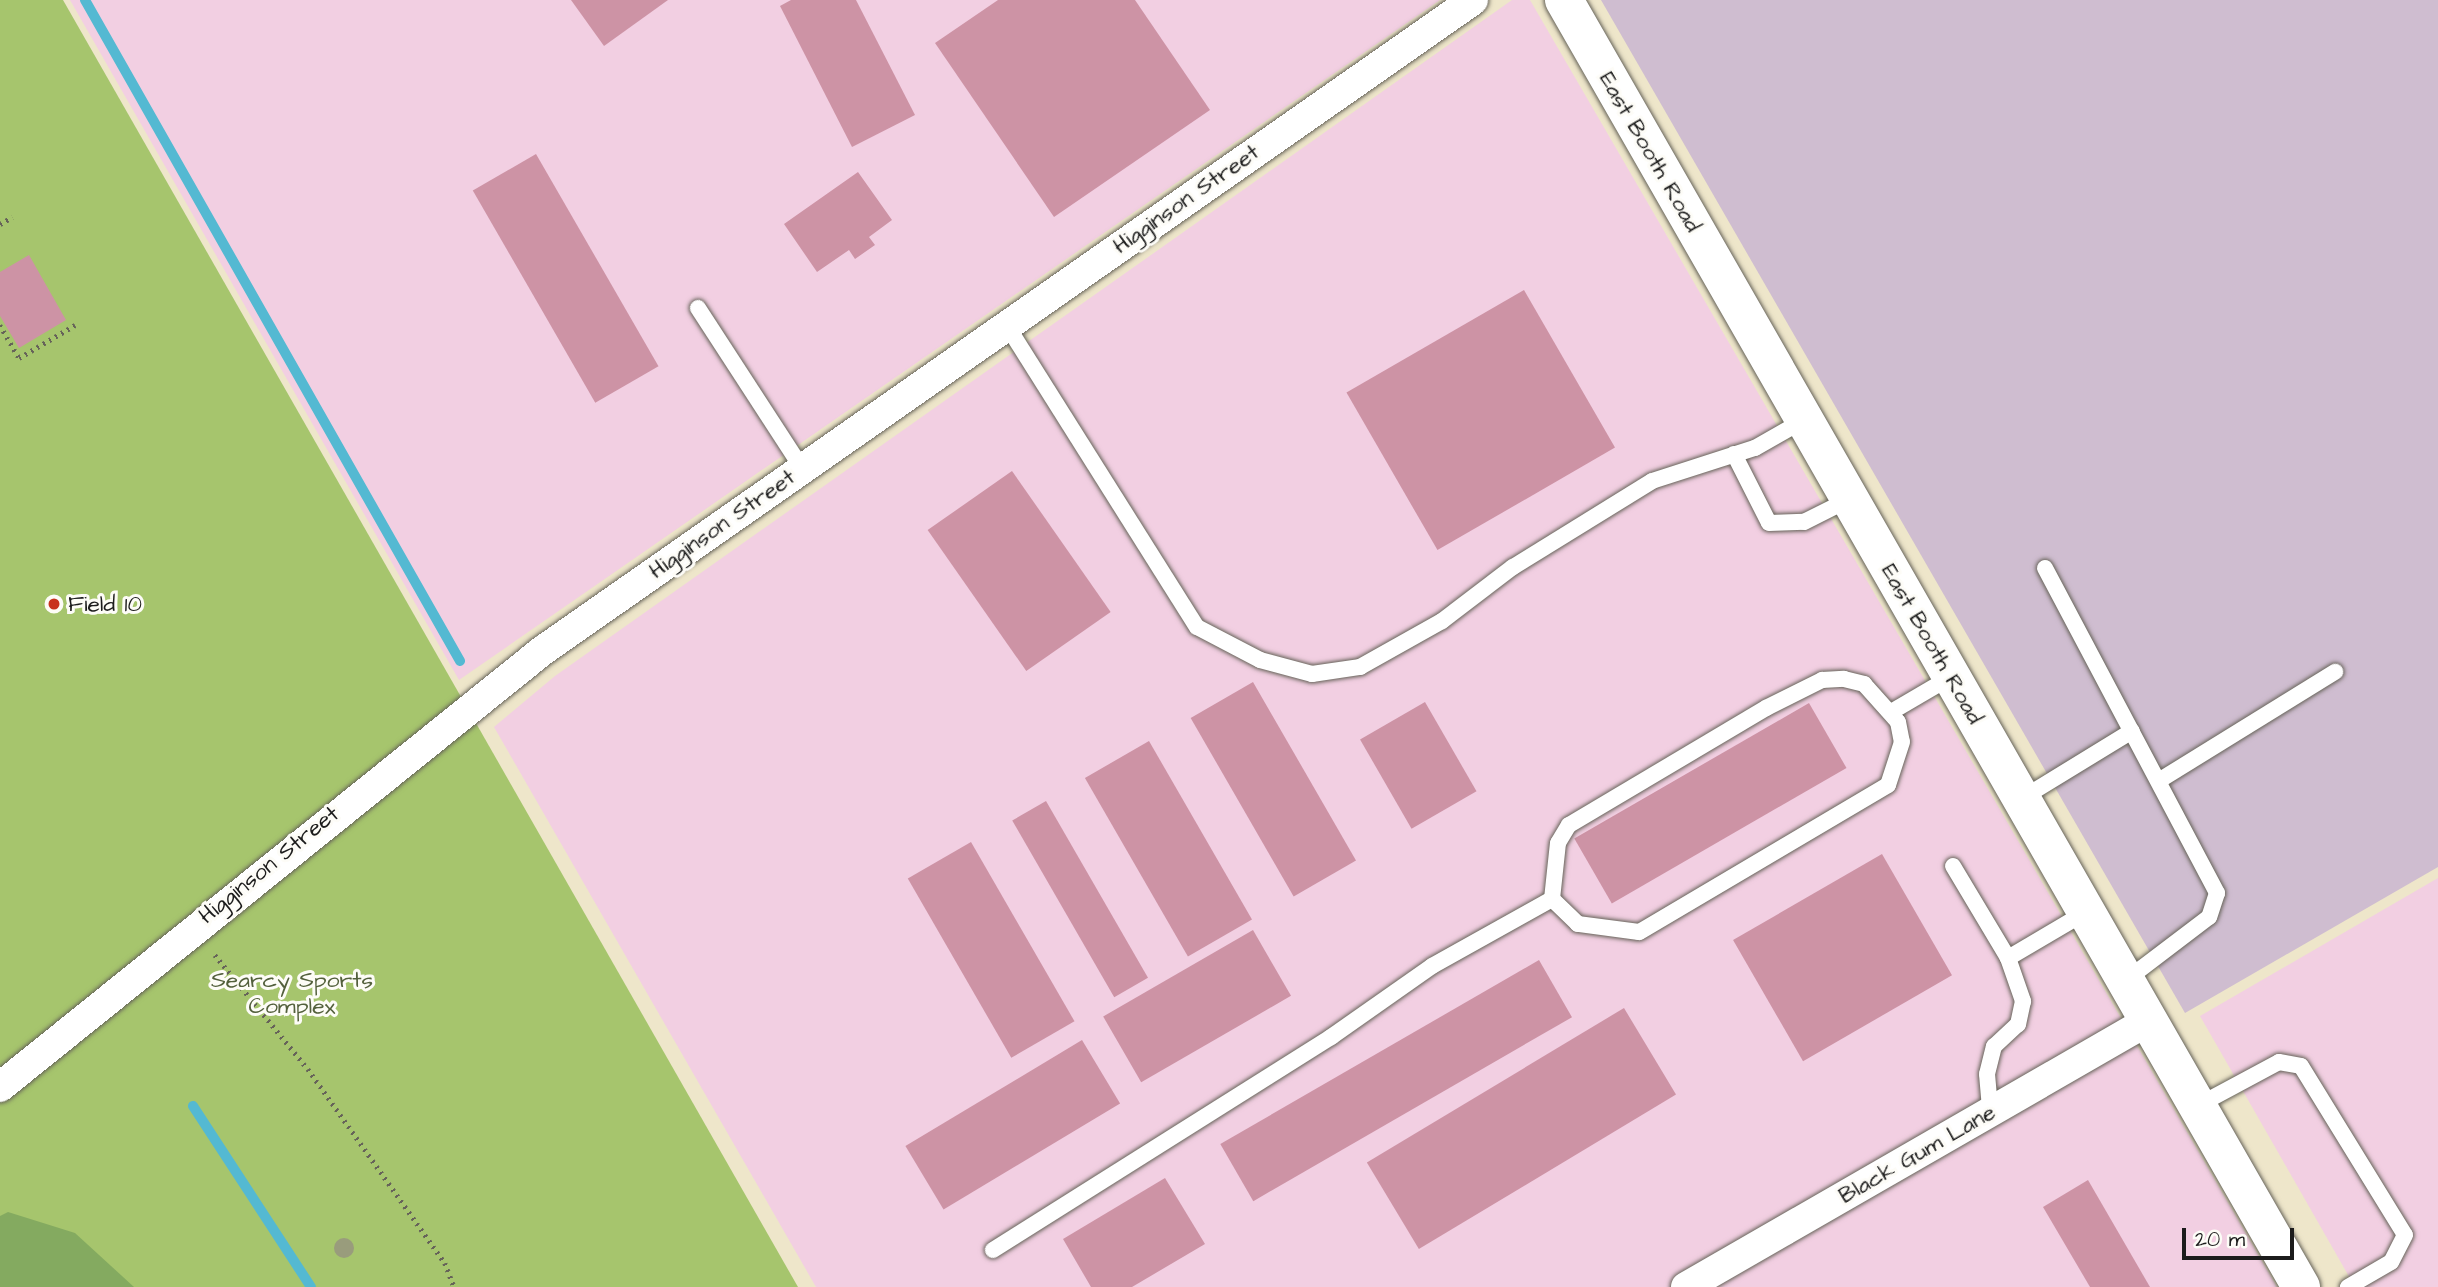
<!DOCTYPE html>
<style>
body{margin:0}
#map{position:relative;width:2438px;height:1287px;overflow:hidden;background:#eee6ca;font-family:"Architects Daughter",sans-serif}
div>[style]{position:absolute}
.built>*{inset:0;background:#f2cfe2}
.industrial>*{inset:0;background:#cfbdd0}
.green>*{inset:0;background:#a6c56d}
.forest>*{inset:0;background:#84aa60}
.stream>*{height:10px;margin:-5px;padding:0 5px;transform-origin:5px;border-radius:5px;background:#54b9d2}
.building>*{inset:0;background:#cd93a5;transform-origin:0 0}
.path>*{height:4.5px;margin-top:-2.25px;transform-origin:0;background:repeating-linear-gradient(90deg,#666359 0 2px,transparent 0 7px)}
.roads{filter:drop-shadow(0 0 2px #666359) drop-shadow(0 0 2px #666359)}
.service>*{height:16px;margin:-8px;padding:0 8px;transform-origin:8px;border-radius:8px;background:#fff}
.minor>*{height:30px;margin:-15px;padding:0 15px;transform-origin:15px;border-radius:15px;background:#fff}
.tertiary>*{height:38px;margin:-19px;padding:0 19px;transform-origin:19px;border-radius:19px;background:#fff}
.trees>*{width:20px;height:20px;margin:-10px;border-radius:50%;background:#999c7c}
.dots>*{width:19px;height:19px;translate:-50% -50%;box-sizing:border-box;border:4px solid #fdfcf7;border-radius:50%}
span{translate:-50% -50%;white-space:nowrap;text-align:center;line-height:1.15;-webkit-text-stroke:6px #fdfcf7;paint-order:stroke}
.street-label{font-size:23px;color:#1c1c1c}
.poi-label{font-size:23px;color:#1c1c1c}
.left{translate:0 -50%;text-align:left}
.park-label{font-size:23px;color:#53603c}
.scale{position:absolute;left:2182px;top:1228px;width:112px;height:32px;box-sizing:border-box;border:4px solid #1c1c1c;border-top:0;padding-left:9px;font-size:21px;line-height:24px;white-space:nowrap;color:#1c1c1c;-webkit-text-stroke:5px #fdfcf7;paint-order:stroke}
</style>
<div id="map">
<div class="built">
<div style="clip-path:polygon(70px 0,1440px 0,459px 680px)"></div>
<div style="clip-path:polygon(1512px 0,1530px 0,2277px 1287px,816px 1287px,494px 727px,555px 676px)"></div>
<div style="clip-path:polygon(2438px 878px,2438px 1287px,2355px 1287px,2200px 1016px)"></div>
</div>
<div class="industrial">
<div style="clip-path:polygon(1601px 0,2438px 0,2438px 867px,2185px 1013px)"></div>
</div>
<div class="green">
<div style="clip-path:polygon(0 0,63px 0,798px 1287px,0 1287px)"></div>
</div>
<div class="forest">
<div style="clip-path:polygon(8px 1212px,75px 1233px,134px 1287px,0 1287px,0 1216px)"></div>
</div>
<div class="stream">
<div style="left:85px;top:0;width:760px;rotate:60.43deg"></div>
<div style="left:193px;top:1106px;width:216px;rotate:56.9deg"></div>
</div>
<div class="building">
<div style="clip-path:polygon(571px 0,668px 0,604px 46px)"></div>
<div style="clip-path:polygon(791px 0,856px 0,915px 115px,852px 147px,780px 6px)"></div>
<div style="clip-path:polygon(998px 0,1135px 0,1210px 110px,1054px 217px,935px 43px)"></div>
<div style="left:536px;top:154px;width:245px;height:73px;rotate:60deg"></div>
<div style="clip-path:polygon(858px 172px,892px 220px,869px 237px,875px 245px,855px 259px,849px 250px,817px 272px,784px 224px)"></div>
<div style="clip-path:polygon(29px 255px,66px 320px,19px 348px,0 316px,0 272px)"></div>
<div style="left:1524px;top:290px;width:182px;height:205px;rotate:60deg"></div>
<div style="left:1012px;top:471px;width:172px;height:103px;rotate:55deg"></div>
<div style="left:1253px;top:682px;width:206px;height:72px;rotate:60deg"></div>
<div style="left:1425px;top:702px;width:103px;height:75px;rotate:60deg"></div>
<div style="left:1809px;top:703px;width:75px;height:271px;rotate:60deg"></div>
<div style="left:1149px;top:741px;width:206px;height:74px;rotate:60deg"></div>
<div style="left:1046px;top:801px;width:204px;height:39px;rotate:60deg"></div>
<div style="left:971px;top:842px;width:207px;height:73px;rotate:60deg"></div>
<div style="left:1882px;top:854px;width:140px;height:172px;rotate:60deg"></div>
<div style="left:1253px;top:930px;width:76px;height:173px;rotate:60deg"></div>
<div style="left:1539px;top:960px;width:66px;height:368px;rotate:60deg"></div>
<div style="left:1624px;top:1008px;width:101px;height:300px;rotate:59deg"></div>
<div style="left:1082px;top:1040px;width:74px;height:206px;rotate:59deg"></div>
<div style="clip-path:polygon(1165px 1178px,1205px 1244px,1132px 1287px,1091px 1287px,1063px 1239px)"></div>
<div style="clip-path:polygon(2088px 1180px,2150px 1287px,2090px 1287px,2043px 1207px)"></div>
</div>
<div class="path">
<div style="left:0;top:224px;width:14px;rotate:-30deg"></div>
<div style="left:0;top:325px;width:38px;rotate:60deg"></div>
<div style="left:19px;top:358px;width:65px;rotate:-30.5deg"></div>
<div style="left:215px;top:955px;width:147px;rotate:50.8deg"></div>
<div style="left:308px;top:1069px;width:237px;rotate:54.8deg"></div>
<div style="left:445px;top:1263px;width:26px;rotate:69deg"></div>
</div>
<div class="roads">
<div class="service">
<div style="left:698px;top:308px;width:191px;rotate:57deg"></div>
<div style="left:1006px;top:324px;width:358px;rotate:57.8deg"></div>
<div style="left:1197px;top:627px;width:71px;rotate:27.6deg"></div>
<div style="left:1260px;top:660px;width:54px;rotate:15.1deg"></div>
<div style="left:1312px;top:674px;width:49px;rotate:-8.3deg"></div>
<div style="left:1360px;top:667px;width:94px;rotate:-29.3deg"></div>
<div style="left:1442px;top:621px;width:89px;rotate:-37.3deg"></div>
<div style="left:1513px;top:567px;width:163px;rotate:-31.7deg"></div>
<div style="left:1652px;top:481px;width:108px;rotate:-17.8deg"></div>
<div style="left:1755px;top:448px;width:56px;rotate:-29.7deg"></div>
<div style="left:1734px;top:454px;width:77px;rotate:63.1deg"></div>
<div style="left:1769px;top:523px;width:35px;rotate:-2deg"></div>
<div style="left:1804px;top:522px;width:51px;rotate:-26.6deg"></div>
<div style="left:2045px;top:568px;width:368px;rotate:62.1deg"></div>
<div style="left:2217px;top:893px;width:25px;rotate:108deg"></div>
<div style="left:2209px;top:917px;width:106px;rotate:142.7deg"></div>
<div style="left:1891px;top:712px;width:69px;rotate:-30.3deg"></div>
<div style="left:2160px;top:780px;width:206px;rotate:-31.7deg"></div>
<div style="left:2021px;top:799px;width:130px;rotate:-31.5deg"></div>
<div style="left:1953px;top:866px;width:107px;rotate:59.1deg"></div>
<div style="left:2008px;top:958px;width:46px;rotate:70.8deg"></div>
<div style="left:2023px;top:1001px;width:24px;rotate:102deg"></div>
<div style="left:2018px;top:1024px;width:33px;rotate:137deg"></div>
<div style="left:1994px;top:1046px;width:29px;rotate:104deg"></div>
<div style="left:1987px;top:1074px;width:38px;rotate:85deg"></div>
<div style="left:2008px;top:958px;width:91px;rotate:-30.5deg"></div>
<div style="left:2197px;top:1106px;width:93px;rotate:-28.2deg"></div>
<div style="left:2279px;top:1062px;width:22px;rotate:10deg"></div>
<div style="left:2301px;top:1066px;width:198px;rotate:58.4deg"></div>
<div style="left:2405px;top:1235px;width:30px;rotate:117deg"></div>
<div style="left:2391px;top:1262px;width:50px;rotate:149.8deg"></div>
<div style="left:993px;top:1250px;width:400px;rotate:-32.2deg"></div>
<div style="left:1331px;top:1037px;width:123px;rotate:-35.1deg"></div>
<div style="left:1432px;top:966px;width:137px;rotate:-29.2deg"></div>
<div style="left:1552px;top:899px;width:56px;rotate:-83.9deg"></div>
<div style="left:1558px;top:843px;width:21px;rotate:-59deg"></div>
<div style="left:1569px;top:825px;width:229px;rotate:-30.7deg"></div>
<div style="left:1766px;top:708px;width:63px;rotate:-26.6deg"></div>
<div style="left:1822px;top:680px;width:22px;rotate:-3deg"></div>
<div style="left:1844px;top:679px;width:21px;rotate:14deg"></div>
<div style="left:1864px;top:684px;width:51px;rotate:48.2deg"></div>
<div style="left:1898px;top:722px;width:20px;rotate:79deg"></div>
<div style="left:1902px;top:742px;width:45px;rotate:108deg"></div>
<div style="left:1888px;top:785px;width:289px;rotate:149.4deg"></div>
<div style="left:1639px;top:932px;width:62px;rotate:-172.5deg"></div>
<div style="left:1578px;top:924px;width:36px;rotate:-136deg"></div>
</div>
<div class="minor">
<div style="left:0;top:1087px;width:696px;rotate:-38.81deg"></div>
<div style="left:542px;top:651px;width:1136px;rotate:-34.96deg"></div>
<div style="left:1686px;top:1287px;width:533px;rotate:-29.93deg"></div>
</div>
<div class="tertiary">
<div style="left:1564px;top:0;width:1483px;rotate:60.2deg"></div>
</div>
</div>
<div class="trees">
<div style="left:344px;top:1248px"></div>
</div>
<div class="dots">
<div style="left:54px;top:604px;background:#c8321e"></div>
</div>
<div class="street-label">
<span style="left:1650px;top:152px;rotate:60deg">East Booth Road</span>
<span style="left:1186px;top:199px;rotate:-35deg">Higginson Street</span>
<span style="left:722px;top:524px;rotate:-35deg">Higginson Street</span>
<span style="left:1932px;top:644px;rotate:60deg">East Booth Road</span>
<span style="left:269px;top:865px;rotate:-39deg">Higginson Street</span>
<span style="left:1917px;top:1154px;rotate:-30deg">Black Gum Lane</span>
</div>
<div class="poi-label">
<span class="left" style="left:68px;top:604px">Field 10</span>
</div>
<div class="park-label">
<span style="left:292px;top:993px">Searcy Sports<br>Complex</span>
</div>
<div class="scale">20 m</div>
</div>
